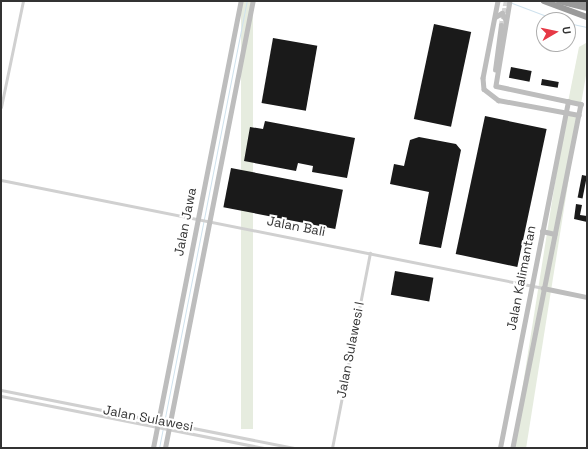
<!DOCTYPE html>
<style>
body{margin:0}
#map{position:relative;width:588px;height:449px;overflow:hidden;background:#fff;font-family:"Space Grotesk",sans-serif}
div>[style]{position:absolute}
.green>*{inset:0;background:#e6ecdf;transform-origin:0 0}
.stream>*{height:1px;margin:-0.5px;padding:0 0.5px;transform-origin:0.5px;border-radius:0.5px;background:#cfe2ee}
.building>*{inset:0;background:#1a1a1a;transform-origin:0 0}
.secondary-tunnel>*{height:4.5px;margin-top:-2.25px;transform-origin:0;background:repeating-linear-gradient(90deg,#d6d6d6 0 4.5px,transparent 0 6.5px)}
.street>*{height:3px;margin:-1.5px;padding:0 1.5px;transform-origin:1.5px;border-radius:1.5px;background:#d0d0d0}
.secondary>*{height:4.5px;margin:-2.25px;padding:0 2.25px;transform-origin:2.25px;border-radius:2.25px;background:#bdbdbd}
.highway>*{height:5.5px;margin:-2.75px;padding:0 2.75px;transform-origin:2.75px;border-radius:2.75px;background:#9a9a9a}
span{translate:-50% -50%;white-space:nowrap;text-align:center;line-height:1.15;-webkit-text-stroke:4px #fff;paint-order:stroke}
.street-label{font-size:13px;color:#333}
.frame{position:absolute;inset:0;border:2px solid #333;pointer-events:none}
.north{position:absolute;left:536px;top:12px;width:40px;height:40px;box-sizing:border-box;background:#fff;border:1px solid #adadad;border-radius:50%;rotate:81deg;font-size:11px;font-weight:700;line-height:16px;text-align:center;color:#333}
.north::after{content:'';display:block;margin:auto;width:14px;height:18px;background:#e63946;clip-path:polygon(50% 0,100% 100%,50% 72%,0 100%)}
</style>
<div id="map">
<div class="green">
<div style="left:241px;top:1px;width:12px;height:428px"></div>
<div style="clip-path:polygon(586px 43px,587px 70px,581px 104px,568px 102px,579px 47px)"></div>
<div style="left:566px;top:113px;width:13px;height:341px;rotate:9deg"></div>
</div>
<div class="stream">
<div style="left:503px;top:1px;width:5px;rotate:11deg"></div>
<div style="left:512px;top:3px;width:48px;rotate:20.7deg"></div>
<div style="left:568px;top:23px;width:19px;rotate:12deg"></div>
<div style="left:159px;top:448px;width:456px;rotate:-78.9deg"></div>
</div>
<div class="building">
<div style="left:434px;top:24px;width:38px;height:97px;rotate:12deg"></div>
<div style="left:273px;top:38px;width:45px;height:66px;rotate:10deg"></div>
<div style="left:511px;top:67px;width:21px;height:11px;rotate:11deg"></div>
<div style="left:542px;top:79px;width:17px;height:6px;rotate:10deg"></div>
<div style="left:485px;top:116px;width:63px;height:141px;rotate:12deg"></div>
<div style="clip-path:polygon(265px 121px,355px 138px,347px 178px,312px 172px,313px 166px,298px 163px,296px 171px,244px 161px,250px 127px,263px 129px)"></div>
<div style="clip-path:polygon(419px 137px,456px 144px,461px 150px,441px 248px,419px 244px,429px 192px,390px 184px,394px 164px,404px 166px,410px 140px)"></div>
<div style="left:231px;top:168px;width:114px;height:40px;rotate:11deg"></div>
<div style="left:582px;top:175px;width:5px;height:23px;rotate:11deg"></div>
<div style="clip-path:polygon(576px 204px,582px 205px,580px 215px,587px 216px,587px 222px,574px 219px)"></div>
<div style="left:395px;top:271px;width:39px;height:24px;rotate:10deg"></div>
</div>
<div class="secondary-tunnel">
<div style="left:501px;top:25px;width:25px;rotate:-78deg"></div>
</div>
<div class="street">
<div style="left:1px;top:107px;width:108px;rotate:-78.3deg"></div>
<div style="left:1px;top:180px;width:553px;rotate:11.27deg"></div>
<div style="left:1px;top:390px;width:300px;rotate:11.2deg"></div>
<div style="left:1px;top:396px;width:268px;rotate:11.2deg"></div>
<div style="left:332px;top:448px;width:199px;rotate:-79deg"></div>
</div>
<div class="secondary">
<div style="left:498px;top:1px;width:78px;rotate:101deg"></div>
<div style="left:483px;top:78px;width:11px;rotate:85deg"></div>
<div style="left:484px;top:89px;width:18px;rotate:38deg"></div>
<div style="left:498px;top:100px;width:82px;rotate:10.5deg"></div>
<div style="left:510px;top:1px;width:86px;rotate:99.4deg"></div>
<div style="left:496px;top:86px;width:87px;rotate:12deg"></div>
<div style="left:581px;top:104px;width:351px;rotate:101.2deg"></div>
<div style="left:495px;top:17px;width:8px;rotate:-30deg"></div>
<div style="left:502px;top:13px;width:8px;rotate:60deg"></div>
<div style="left:495px;top:70px;width:45px;rotate:-82.4deg"></div>
<div style="left:542px;top:231px;width:13px;rotate:13deg"></div>
<div style="left:543px;top:288px;width:45px;rotate:11.6deg"></div>
<div style="left:153px;top:448px;width:456px;rotate:-78.9deg"></div>
<div style="left:165px;top:448px;width:456px;rotate:-78.9deg"></div>
<div style="left:500px;top:448px;width:353px;rotate:-78.9deg"></div>
</div>
<div class="highway">
<div style="left:544px;top:1px;width:46px;rotate:20.4deg"></div>
<div style="left:559px;top:1px;width:29px;rotate:14deg"></div>
<div style="left:578px;top:1px;width:9px;rotate:13deg"></div>
</div>
<div class="street-label">
<span style="left:186px;top:222px;rotate:-79deg">Jalan Jawa</span>
<span style="left:296px;top:227px;rotate:11deg">Jalan Bali</span>
<span style="left:522px;top:278px;rotate:-79deg">Jalan Kalimantan</span>
<span style="left:351px;top:350px;rotate:-79deg">Jalan Sulawesi I</span>
<span style="left:148px;top:419px;rotate:11deg">Jalan Sulawesi</span>
</div>
<div class="frame"></div>
<div class="north">U</div>
</div>
